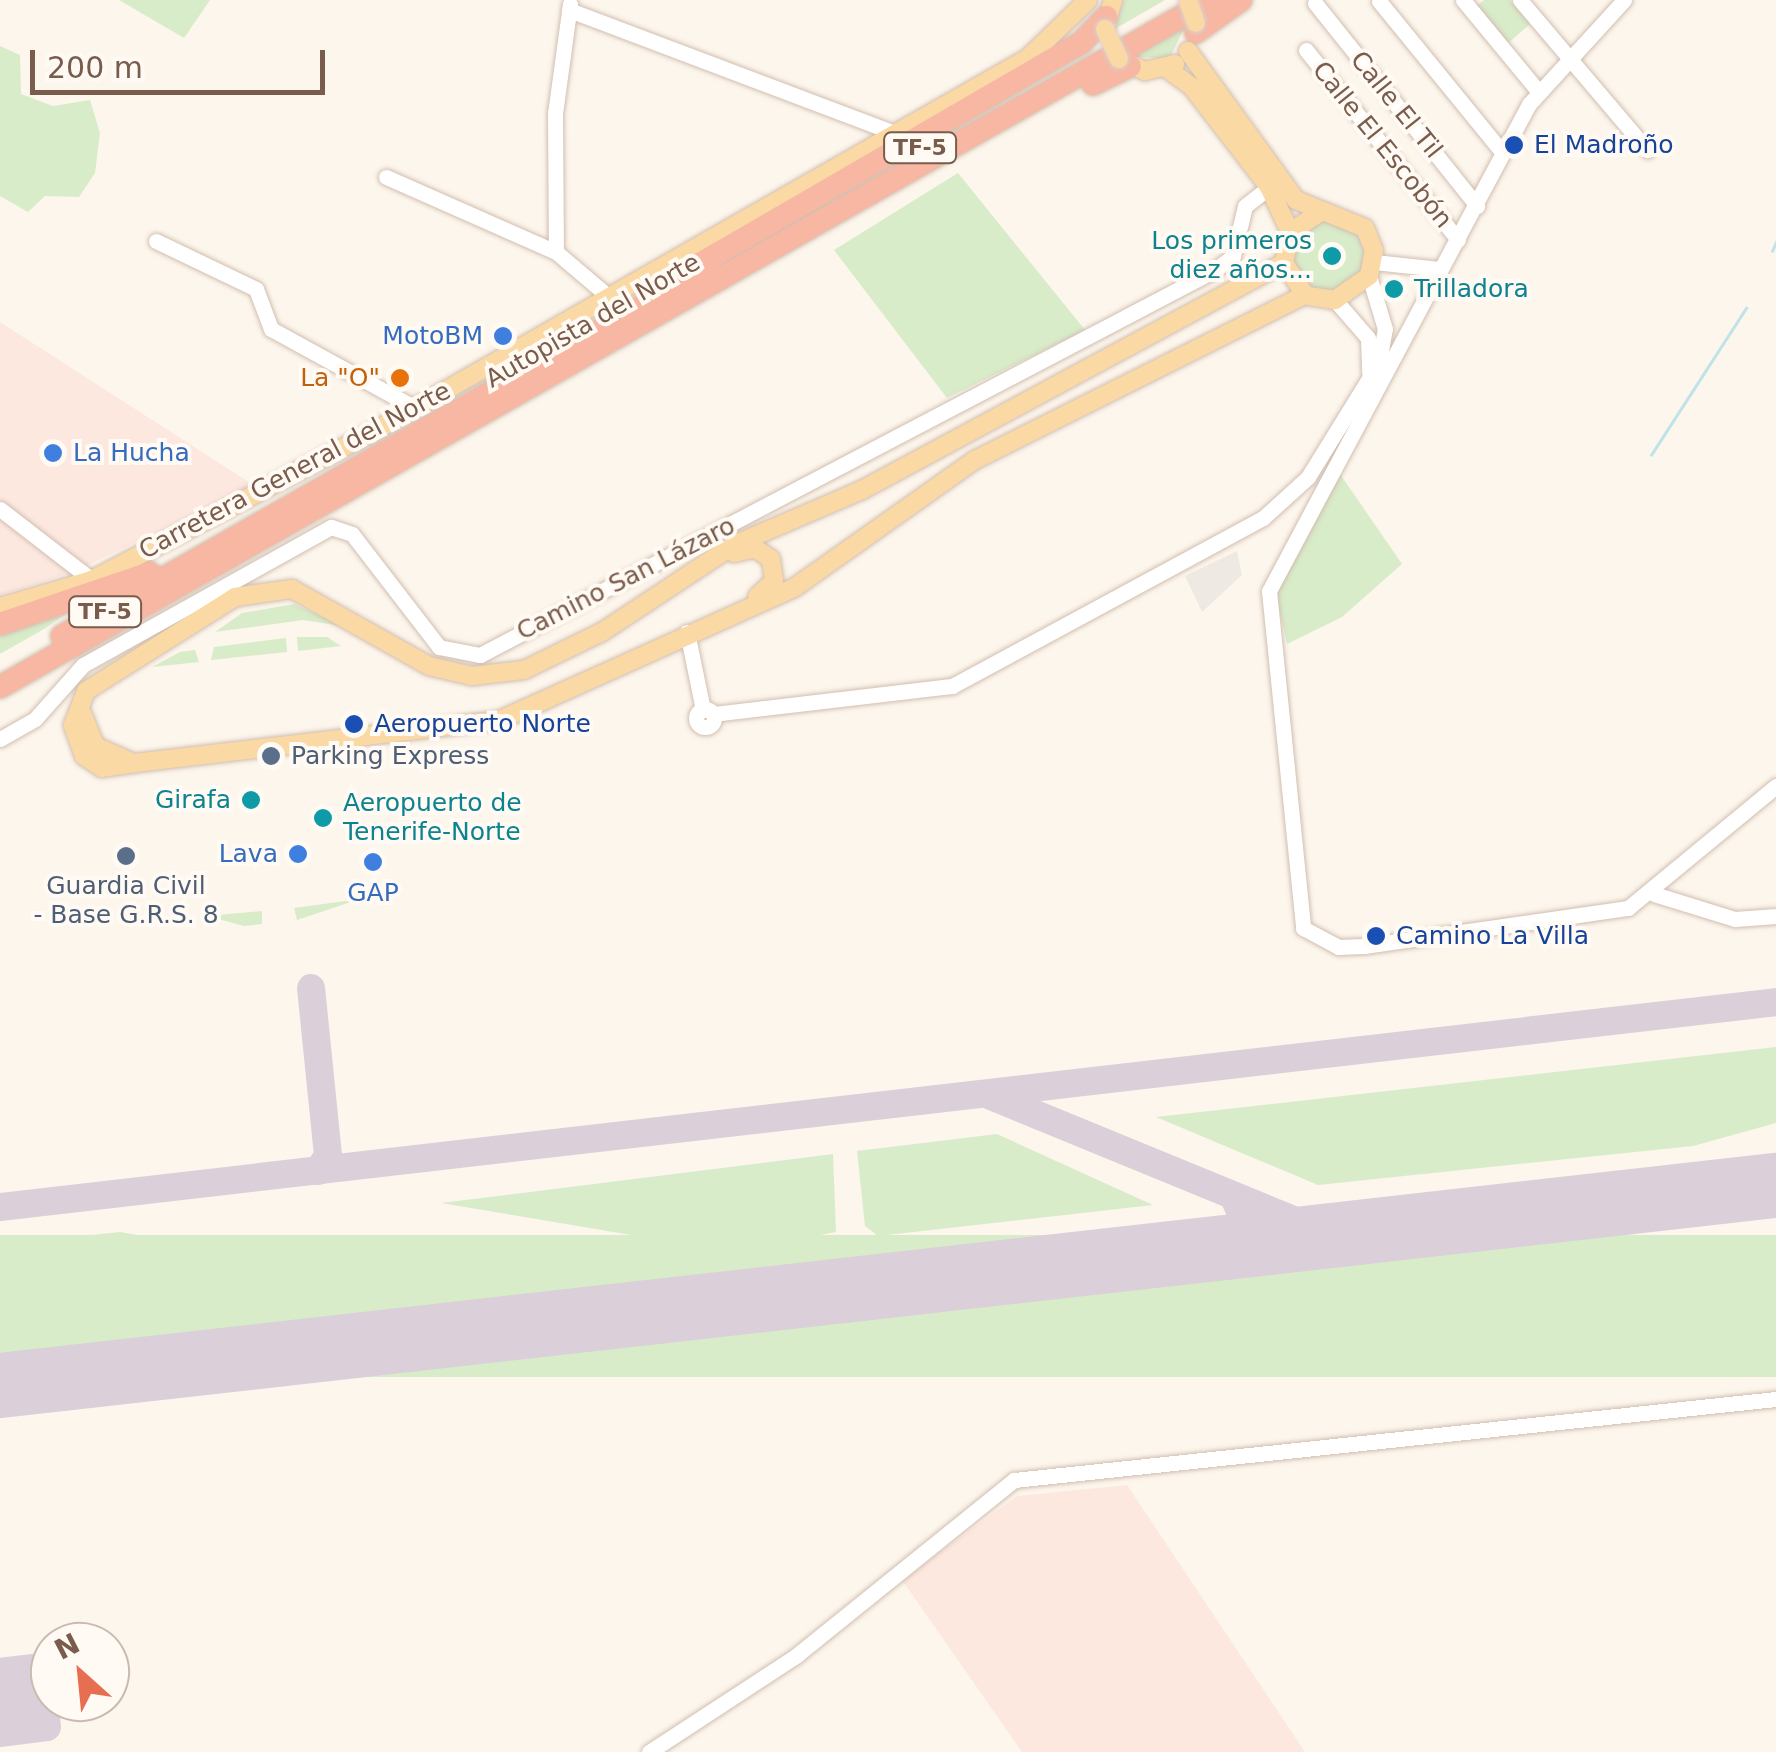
<!DOCTYPE html>
<meta charset="utf-8">
<style>
body{margin:0}
#map{position:relative;width:1776px;height:1752px;overflow:hidden;background:#fdf6ec;font-family:"DejaVu Sans",sans-serif}
div>[style]{position:absolute}
.commercial>*{inset:0;background:#fde8e0}
.industrial>*{inset:0;background:#efe9e4}
.green>*{inset:0;background:#d8ecc9;transform-origin:0 0}
.round{border-radius:50%}
.stream>*{height:2.5px;margin:-1.25px;padding:0 1.25px;transform-origin:1.25px;border-radius:1.25px;background:#bfe3e8}
.taxiway>*{height:28px;margin:-14px;padding:0 14px;transform-origin:14px;border-radius:14px;background:#dbcfda}
.runway>*{height:65px;margin:-32.5px;padding:0 32.5px;transform-origin:32.5px;border-radius:32.5px;background:#dbcfda}
.roads{filter:drop-shadow(0 0 2px #d1beb0) drop-shadow(0 0 2px #d1beb0)}
.minor>*{height:15px;margin:-7.5px;padding:0 7.5px;transform-origin:7.5px;border-radius:7.5px;background:#fff}
.minor>.ring{margin:-7.5px;padding:0;box-sizing:content-box;background:none;border:15px solid #fff;border-radius:50%}
.major>*{height:18px;margin:-9px;padding:0 9px;transform-origin:9px;border-radius:9px;background:#fbd9a5}
.highway>*{height:22px;margin:-11px;padding:0 11px;transform-origin:11px;border-radius:11px;background:#f7b7a3}
.bridges{filter:drop-shadow(0 0 2px #dad1cd) drop-shadow(0 0 2px #dad1cd)}
.major-bridge>*{height:18px;margin:-9px;padding:0 9px;transform-origin:9px;border-radius:9px;background:#fbd9a5}
.dots>*{width:28px;height:28px;translate:-50% -50%;box-sizing:border-box;border:5px solid #fffaf3;border-radius:50%}
span{translate:-50% -50%;white-space:nowrap;text-align:center;line-height:1.15;-webkit-text-stroke:8px #fffaf3;paint-order:stroke}
.shield-label span{padding:2px 8px;background:#fffaf3;border:2px solid;border-radius:8px;-webkit-text-stroke-width:0}
.shield-label{font-size:22px;color:#7a5c4d;font-weight:700}
.street-label{font-size:25px;color:#7a5c4d}
.transit-label{font-size:25px;color:#164399}
.left{translate:0 -50%;text-align:left}
.culture-label{font-size:25px;color:#0d838f}
.right{translate:-100% -50%;text-align:right}
.shop-label{font-size:25px;color:#366cbe}
.food-label{font-size:25px;color:#c56008}
.service-label{font-size:25px;color:#4e5e75}
.north{position:absolute;left:30px;top:1622px;width:100px;height:100px;box-sizing:border-box;background:#fffaf3;border:2px solid #cabbb1;border-radius:50%;rotate:333deg;font-size:28px;font-weight:700;line-height:40px;text-align:center;color:#7a5c4d}
.north::after{content:'';display:block;margin:auto;width:35px;height:45px;background:#e76f51;clip-path:polygon(50% 0,100% 100%,50% 72%,0 100%)}
.scale{position:absolute;left:30px;top:50px;width:295px;height:45px;box-sizing:border-box;border:5px solid #7a5c4d;border-top:0;padding-left:12px;font-size:30px;line-height:35px;white-space:nowrap;color:#7a5c4d;-webkit-text-stroke:8px #fffaf3;paint-order:stroke}
</style>
<div id="map">
<div class="commercial">
<div style="clip-path:polygon(0 322px,255px 486px,73px 572px,0 595px)"></div>
<div style="clip-path:polygon(1127px 1485px,1305px 1752px,1022px 1752px,902px 1580px,1017px 1496px)"></div>
</div>
<div class="industrial">
<div style="clip-path:polygon(1237px 551px,1242px 575px,1202px 612px,1185px 576px)"></div>
</div>
<div class="green">
<div style="clip-path:polygon(119px 0,210px 0,184px 38px)"></div>
<div style="clip-path:polygon(1123px 0,1165px 0,1113px 30px)"></div>
<div style="clip-path:polygon(1484px 0,1510px 0,1530px 24px,1506px 45px,1474px 8px)"></div>
<div style="clip-path:polygon(1188px 21px,1169px 59px,1128px 56px)"></div>
<div style="clip-path:polygon(0 46px,20px 55px,21px 94px,53px 106px,90px 100px,100px 133px,95px 173px,79px 197px,45px 196px,28px 212px,0 196px)"></div>
<div style="clip-path:polygon(958px 173px,1085px 330px,947px 398px,834px 250px)"></div>
<div class="round" style="left:1292px;top:220px;width:72px;height:72px"></div>
<div style="clip-path:polygon(1340px 474px,1402px 564px,1342px 617px,1287px 644px,1276px 595px)"></div>
<div style="clip-path:polygon(294px 604px,341px 626px,303px 620px,215px 632px,242px 613px)"></div>
<div style="clip-path:polygon(64px 615px,44px 629px,0 654px,0 630px)"></div>
<div style="clip-path:polygon(297px 637px,327px 637px,341px 646px,298px 651px)"></div>
<div style="clip-path:polygon(286px 638px,287px 652px,211px 660px,214px 647px)"></div>
<div style="clip-path:polygon(180px 652px,195px 650px,199px 662px,152px 667px)"></div>
<div style="clip-path:polygon(360px 899px,297px 920px,294px 908px)"></div>
<div style="clip-path:polygon(262px 911px,262px 924px,244px 926px,207px 916px)"></div>
<div style="clip-path:polygon(1776px 1047px,1776px 1123px,1693px 1146px,1318px 1185px,1156px 1117px)"></div>
<div style="clip-path:polygon(997px 1134px,1153px 1205px,878px 1236px,865px 1226px,857px 1151px)"></div>
<div style="clip-path:polygon(833px 1154px,836px 1232px,732px 1252px,441px 1203px)"></div>
<div style="clip-path:polygon(120px 1232px,435px 1285px,0 1335px,0 1245px)"></div>
<div style="left:1776px;top:1235px;width:142px;height:1787px;rotate:90deg"></div>
</div>
<div class="stream">
<div style="left:1772px;top:251px;width:10px;rotate:-66deg"></div>
<div style="left:1651px;top:455px;width:175px;rotate:-57.1deg"></div>
</div>
<div class="taxiway">
<div style="left:311px;top:988px;width:169px;rotate:84.2deg"></div>
<div style="left:328px;top:1156px;width:18px;rotate:124deg"></div>
<div style="left:991px;top:1096px;width:330px;rotate:22.3deg"></div>
<div style="left:1296px;top:1221px;width:92px;rotate:4.4deg"></div>
<div style="left:0;top:1207px;width:1788px;rotate:-6.58deg"></div>
<div style="left:1223px;top:1247px;width:31px;rotate:-36deg"></div>
<div style="left:1248px;top:1229px;width:36px;rotate:-114deg"></div>
<div style="left:0;top:1706px;width:50px;rotate:-6.8deg"></div>
<div style="left:0;top:1733px;width:47px;rotate:-7.3deg"></div>
<div style="left:47px;top:1727px;width:26px;rotate:-97deg"></div>
</div>
<div class="runway">
<div style="left:0;top:1385px;width:1787px;rotate:-6.43deg"></div>
<div style="left:0;top:1690px;width:50px;rotate:-6.8deg"></div>
</div>
<div class="roads">
<div class="minor">
<div style="left:1463px;top:0;width:118px;rotate:50.5deg"></div>
<div style="left:1520px;top:0;width:197px;rotate:49.7deg"></div>
<div style="left:1624px;top:0;width:141px;rotate:132.4deg"></div>
<div style="left:1529px;top:104px;width:552px;rotate:118.1deg"></div>
<div style="left:1269px;top:591px;width:339px;rotate:84.2deg"></div>
<div style="left:1303px;top:928px;width:40px;rotate:28deg"></div>
<div style="left:1338px;top:947px;width:26px;rotate:-2deg"></div>
<div style="left:1364px;top:946px;width:267px;rotate:-8.2deg"></div>
<div style="left:1628px;top:908px;width:192px;rotate:-39.5deg"></div>
<div style="left:1379px;top:1px;width:196px;rotate:50.8deg"></div>
<div style="left:1315px;top:3px;width:260px;rotate:51.4deg"></div>
<div style="left:570px;top:4px;width:110px;rotate:97.8deg"></div>
<div style="left:555px;top:113px;width:139px;rotate:89.6deg"></div>
<div style="left:556px;top:252px;width:70px;rotate:40.3deg"></div>
<div style="left:569px;top:10px;width:352px;rotate:20.7deg"></div>
<div style="left:1306px;top:50px;width:243px;rotate:51.3deg"></div>
<div style="left:386px;top:177px;width:186px;rotate:23.8deg"></div>
<div style="left:156px;top:241px;width:111px;rotate:25.6deg"></div>
<div style="left:256px;top:289px;width:43px;rotate:69.4deg"></div>
<div style="left:271px;top:329px;width:164px;rotate:28.7deg"></div>
<div style="left:1374px;top:262px;width:66px;rotate:6.1deg"></div>
<div style="left:1335px;top:300px;width:50px;rotate:49deg"></div>
<div style="left:1368px;top:338px;width:35px;rotate:88deg"></div>
<div style="left:0;top:509px;width:116px;rotate:37.7deg"></div>
<div style="left:687px;top:632px;width:80px;rotate:78.4deg"></div>
<div class="ring" style="left:696px;top:709px;width:3px;height:3px"></div>
<div style="left:713px;top:714px;width:241px;rotate:-6.7deg"></div>
<div style="left:952px;top:686px;width:353px;rotate:-28.4deg"></div>
<div style="left:1263px;top:518px;width:61px;rotate:-42.3deg"></div>
<div style="left:1308px;top:477px;width:135px;rotate:-58.3deg"></div>
<div style="left:1379px;top:362px;width:34px;rotate:-80deg"></div>
<div style="left:1385px;top:329px;width:55px;rotate:-106.8deg"></div>
<div style="left:0;top:739px;width:40px;rotate:-29.7deg"></div>
<div style="left:35px;top:719px;width:72px;rotate:-48.4deg"></div>
<div style="left:83px;top:665px;width:284px;rotate:-29.1deg"></div>
<div style="left:331px;top:527px;width:22px;rotate:18deg"></div>
<div style="left:352px;top:534px;width:143px;rotate:52.4deg"></div>
<div style="left:439px;top:647px;width:42px;rotate:11deg"></div>
<div style="left:480px;top:655px;width:830px;rotate:-27.65deg"></div>
<div style="left:1215px;top:270px;width:23px;rotate:-38deg"></div>
<div style="left:1233px;top:256px;width:51px;rotate:-76.5deg"></div>
<div style="left:1245px;top:206px;width:31px;rotate:-38deg"></div>
<div style="left:1654px;top:894px;width:85px;rotate:17.2deg"></div>
<div style="left:1735px;top:919px;width:41px;rotate:-4.2deg"></div>
<div style="left:649px;top:1752px;width:177px;rotate:-33.2deg"></div>
<div style="left:797px;top:1655px;width:279px;rotate:-38.9deg"></div>
<div style="left:1014px;top:1480px;width:766px;rotate:-6.07deg"></div>
</div>
<div class="major">
<div style="left:1105px;top:28px;width:29px;rotate:-74deg"></div>
<div style="left:1188px;top:51px;width:184px;rotate:54.1deg"></div>
<div style="left:1296px;top:200px;width:74px;rotate:22.1deg"></div>
<div style="left:1365px;top:228px;width:24px;rotate:68deg"></div>
<div style="left:1374px;top:250px;width:26px;rotate:101deg"></div>
<div style="left:1369px;top:276px;width:42px;rotate:144.8deg"></div>
<div style="left:1335px;top:300px;width:30px;rotate:-171deg"></div>
<div style="left:1305px;top:295px;width:38px;rotate:-123deg"></div>
<div style="left:1284px;top:263px;width:32px;rotate:-79deg"></div>
<div style="left:1290px;top:232px;width:38px;rotate:-33deg"></div>
<div style="left:1120px;top:59px;width:28px;rotate:26deg"></div>
<div style="left:1145px;top:71px;width:31px;rotate:-13deg"></div>
<div style="left:1166px;top:68px;width:32px;rotate:36deg"></div>
<div style="left:1192px;top:87px;width:126px;rotate:52.4deg"></div>
<div style="left:1269px;top:187px;width:50px;rotate:65deg"></div>
<div style="left:734px;top:553px;width:22px;rotate:-13deg"></div>
<div style="left:755px;top:548px;width:19px;rotate:35deg"></div>
<div style="left:771px;top:559px;width:22px;rotate:82deg"></div>
<div style="left:774px;top:581px;width:23px;rotate:137deg"></div>
<div style="left:0;top:607px;width:96px;rotate:-16.4deg"></div>
<div style="left:92px;top:580px;width:315px;rotate:-27.8deg"></div>
<div style="left:371px;top:433px;width:756px;rotate:-29.72deg"></div>
<div style="left:1028px;top:58px;width:83px;rotate:-44deg"></div>
<div style="left:82px;top:713px;width:35px;rotate:68deg"></div>
<div style="left:95px;top:746px;width:37px;rotate:24deg"></div>
<div style="left:136px;top:763px;width:34px;rotate:172deg"></div>
<div style="left:102px;top:768px;width:22px;rotate:-146deg"></div>
<div style="left:84px;top:756px;width:33px;rotate:-110deg"></div>
<div style="left:73px;top:725px;width:36px;rotate:-69deg"></div>
<div style="left:86px;top:691px;width:176px;rotate:-32.2deg"></div>
<div style="left:235px;top:597px;width:58px;rotate:-8deg"></div>
<div style="left:292px;top:589px;width:157px;rotate:29.3deg"></div>
<div style="left:429px;top:666px;width:44px;rotate:13.1deg"></div>
<div style="left:472px;top:676px;width:52px;rotate:-6.6deg"></div>
<div style="left:524px;top:670px;width:87px;rotate:-26deg"></div>
<div style="left:602px;top:632px;width:158px;rotate:-33.4deg"></div>
<div style="left:734px;top:545px;width:139px;rotate:-23.3deg"></div>
<div style="left:862px;top:490px;width:479px;rotate:-28.3deg"></div>
<div style="left:127px;top:764px;width:376px;rotate:-6.7deg"></div>
<div style="left:500px;top:720px;width:322px;rotate:-24.2deg"></div>
<div style="left:794px;top:588px;width:222px;rotate:-35.3deg"></div>
<div style="left:975px;top:460px;width:369px;rotate:-26.6deg"></div>
</div>
<div class="highway">
<div style="left:1196px;top:32px;width:55px;rotate:-35.4deg"></div>
<div style="left:1093px;top:84px;width:41px;rotate:-25.9deg"></div>
<div style="left:691px;top:269px;width:452px;rotate:-30.1deg"></div>
<div style="left:1082px;top:42px;width:35px;rotate:-46deg"></div>
<div style="left:0;top:624px;width:158px;rotate:-18.8deg"></div>
<div style="left:62px;top:636px;width:743px;rotate:-29.6deg"></div>
<div style="left:0;top:687px;width:1392px;rotate:-29.57deg"></div>
</div>
</div>
<div class="bridges">
<div class="major-bridge">
<div style="left:1188px;top:0;width:24px;rotate:71deg"></div>
<div style="left:1105px;top:29px;width:33px;rotate:65deg"></div>
</div>
</div>
<div class="dots">
<div style="left:1514px;top:145px;background:#1a4fb4"></div>
<div style="left:1332px;top:256px;background:#0f9aa8"></div>
<div style="left:1394px;top:289px;background:#0f9aa8"></div>
<div style="left:503px;top:336px;background:#3f7fe0"></div>
<div style="left:400px;top:378px;background:#e8710a"></div>
<div style="left:53px;top:453px;background:#3f7fe0"></div>
<div style="left:354px;top:724px;background:#1a4fb4"></div>
<div style="left:271px;top:756px;background:#5c6f8a"></div>
<div style="left:251px;top:800px;background:#0f9aa8"></div>
<div style="left:323px;top:818px;background:#0f9aa8"></div>
<div style="left:298px;top:854px;background:#3f7fe0"></div>
<div style="left:126px;top:856px;background:#5c6f8a"></div>
<div style="left:373px;top:862px;background:#3f7fe0"></div>
<div style="left:1376px;top:936px;background:#1a4fb4"></div>
</div>
<div class="shield-label">
<span style="left:920px;top:148px">TF-5</span>
<span style="left:105px;top:612px">TF-5</span>
</div>
<div class="street-label">
<span style="left:1396px;top:105px;rotate:51deg">Calle El Til</span>
<span style="left:1382px;top:145px;rotate:51deg">Calle El Escobón</span>
<span style="left:593px;top:321px;rotate:-30deg">Autopista del Norte</span>
<span style="left:295px;top:471px;rotate:-28deg">Carretera General del Norte</span>
<span style="left:626px;top:579px;rotate:-27deg">Camino San Lázaro</span>
</div>
<div class="transit-label">
<span class="left" style="left:1534px;top:145px">El Madroño</span>
<span class="left" style="left:374px;top:724px">Aeropuerto Norte</span>
<span class="left" style="left:1396px;top:936px">Camino La Villa</span>
</div>
<div class="culture-label">
<span class="right" style="left:1312px;top:256px">Los primeros<br>diez años...</span>
<span class="left" style="left:1414px;top:289px">Trilladora</span>
<span class="right" style="left:231px;top:800px">Girafa</span>
<span class="left" style="left:343px;top:818px">Aeropuerto de<br>Tenerife-Norte</span>
</div>
<div class="shop-label">
<span class="right" style="left:483px;top:336px">MotoBM</span>
<span class="left" style="left:73px;top:453px">La Hucha</span>
<span class="right" style="left:278px;top:854px">Lava</span>
<span style="left:373px;top:893px">GAP</span>
</div>
<div class="food-label">
<span class="right" style="left:380px;top:378px">La "O"</span>
</div>
<div class="service-label">
<span class="left" style="left:291px;top:756px">Parking Express</span>
<span style="left:126px;top:901px">Guardia Civil<br>- Base G.R.S. 8</span>
</div>
<div class="north">N</div>
<div class="scale">200 m</div>
</div>
